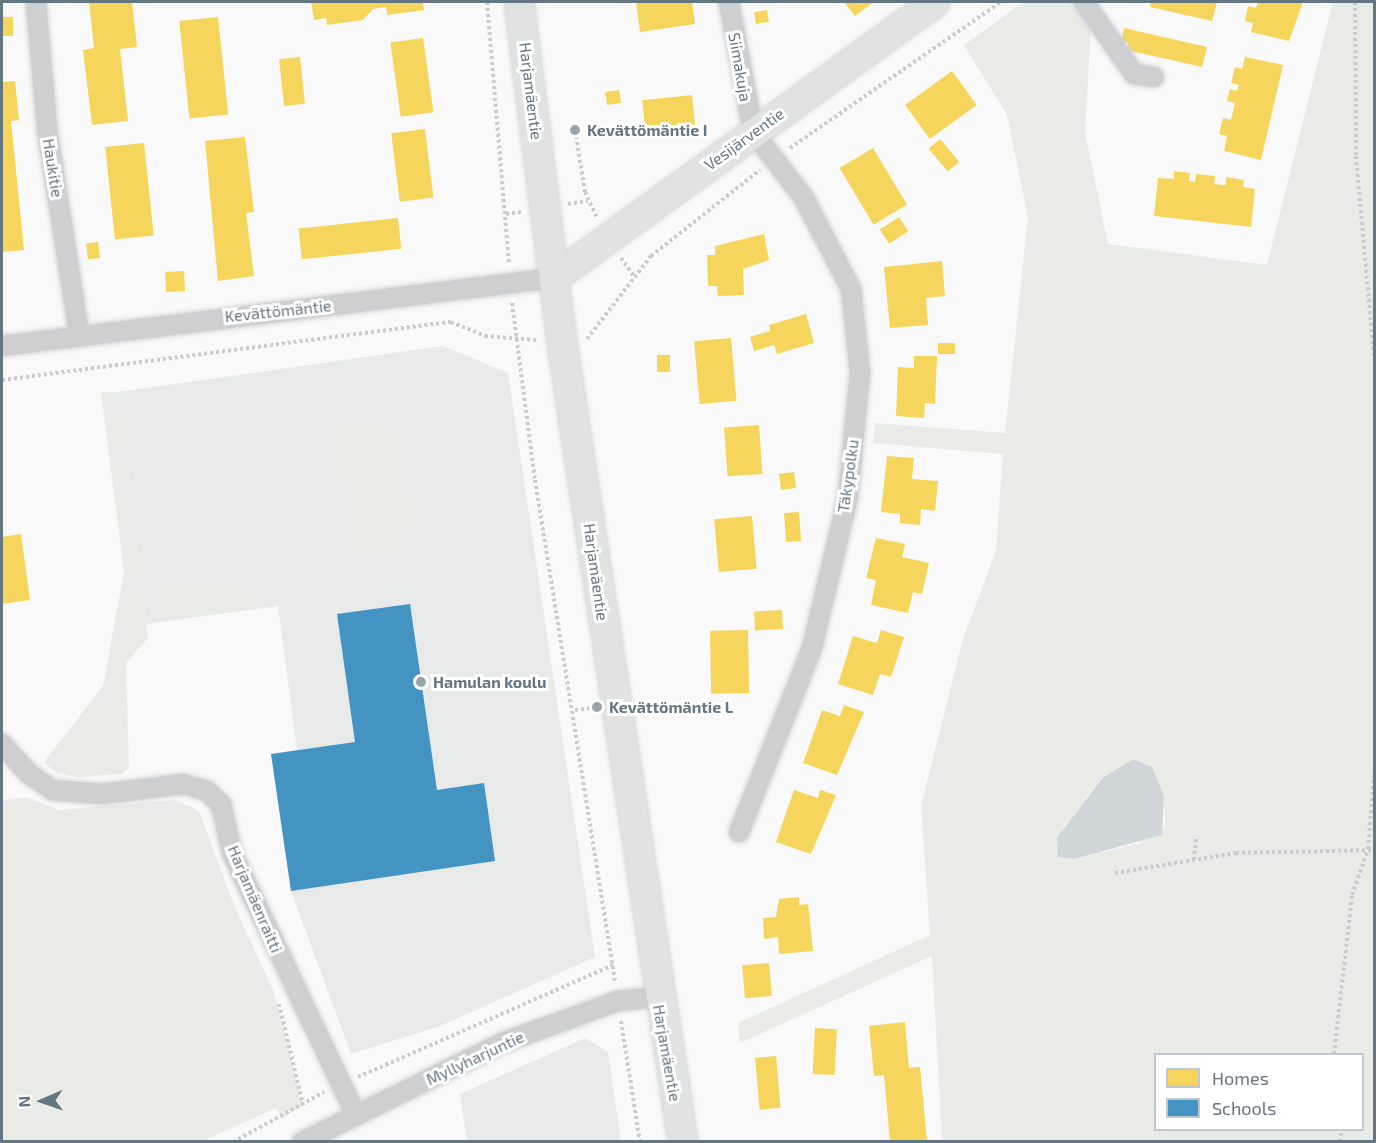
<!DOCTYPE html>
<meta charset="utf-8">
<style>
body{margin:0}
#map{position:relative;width:1376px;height:1143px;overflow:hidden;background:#f9f9f9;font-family:"Exo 2",sans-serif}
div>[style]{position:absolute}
.built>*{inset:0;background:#e8e9e9}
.green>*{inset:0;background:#e8ebe6;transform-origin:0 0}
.water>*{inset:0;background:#ced6d9}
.homes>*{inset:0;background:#f6d55c;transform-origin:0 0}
.schools>*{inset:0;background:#4393c3}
.path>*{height:4px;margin-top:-2px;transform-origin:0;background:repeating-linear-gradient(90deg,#cbcccd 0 3px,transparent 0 6px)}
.roads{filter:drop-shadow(0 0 2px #d5d6d7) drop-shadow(0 0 2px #d5d6d7)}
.street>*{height:20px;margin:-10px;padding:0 10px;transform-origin:10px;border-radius:10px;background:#cecfd0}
.secondary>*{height:28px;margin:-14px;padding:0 14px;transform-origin:14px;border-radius:14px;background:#e1e2e2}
.dots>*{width:16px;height:16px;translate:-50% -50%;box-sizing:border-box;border:3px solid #fff;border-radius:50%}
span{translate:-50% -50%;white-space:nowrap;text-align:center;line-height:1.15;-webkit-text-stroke:6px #fff;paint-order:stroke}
.street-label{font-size:16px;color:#657683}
.poi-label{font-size:16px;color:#657683;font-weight:700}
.left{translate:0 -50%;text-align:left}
.frame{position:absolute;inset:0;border:3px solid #657683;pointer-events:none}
.legend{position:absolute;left:1154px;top:1053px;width:210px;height:78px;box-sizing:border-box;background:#fff;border:2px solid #c1c8cd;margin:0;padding:8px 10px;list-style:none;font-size:18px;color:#657683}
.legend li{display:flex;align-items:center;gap:12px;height:30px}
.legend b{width:30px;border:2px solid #c1c8cd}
.north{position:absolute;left:12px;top:1071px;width:60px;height:60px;-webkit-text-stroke:4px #fff;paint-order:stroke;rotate:268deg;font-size:16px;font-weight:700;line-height:24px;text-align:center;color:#657683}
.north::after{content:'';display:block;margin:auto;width:21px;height:27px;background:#657683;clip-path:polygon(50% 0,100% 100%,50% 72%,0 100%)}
</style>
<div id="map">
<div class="built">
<div style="clip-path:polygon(443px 346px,508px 373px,595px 957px,440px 1026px,351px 1054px,291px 891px,271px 754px,297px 750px,278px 606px,146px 624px,118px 392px)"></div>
<div style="clip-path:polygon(585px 1038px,608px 1052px,621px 1141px,467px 1141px,460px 1094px)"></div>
</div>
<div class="green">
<div style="clip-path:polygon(evenodd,1023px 2px,1072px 2px,1091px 25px,1085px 132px,1108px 244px,1267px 265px,1333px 2px,1374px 2px,1374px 1141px,942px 1141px,932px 956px,740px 1043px,738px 1023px,930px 935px,921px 805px,963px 639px,996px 551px,1003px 454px,873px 443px,875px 423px,1005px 433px,1028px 217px,1007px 115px,964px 45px,1023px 2px,1134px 759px,1152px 767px,1164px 796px,1165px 826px,1139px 843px,1074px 859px,1058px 857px,1075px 813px,1102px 777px,1134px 759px,1023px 2px,1156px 1054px,1362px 1054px,1362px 1130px,1156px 1130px,1156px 1054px)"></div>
<div style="clip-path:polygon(101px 392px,118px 392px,148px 638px,126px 663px,129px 767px,122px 774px,78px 777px,56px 773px,44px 762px,103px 686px,124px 572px)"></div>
<div style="left:399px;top:417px;width:129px;height:63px;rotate:83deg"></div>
<div style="left:258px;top:576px;width:31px;height:107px;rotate:83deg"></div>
<div style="clip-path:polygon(26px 797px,59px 810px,176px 800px,199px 811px,235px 908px,274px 992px,303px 1105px,281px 1119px,276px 1108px,203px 1141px,2px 1141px,2px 800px)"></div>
</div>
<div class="water">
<div style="clip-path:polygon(1134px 759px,1152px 767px,1164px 796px,1162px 835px,1074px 859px,1058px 857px,1057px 838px,1103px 777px)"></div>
</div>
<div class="homes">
<div style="clip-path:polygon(89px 2px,132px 2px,137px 47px,120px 49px,128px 121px,92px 125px,83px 50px,94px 48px)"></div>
<div style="clip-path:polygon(311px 2px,423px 2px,424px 10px,387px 15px,386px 7px,373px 9px,363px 20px,327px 25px,326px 18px,314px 20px)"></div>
<div style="clip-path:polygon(636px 2px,692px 2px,695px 24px,640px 32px)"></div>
<div style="clip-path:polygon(844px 2px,874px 2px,855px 16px)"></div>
<div style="clip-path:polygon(1151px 2px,1217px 2px,1212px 21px,1150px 7px)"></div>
<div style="clip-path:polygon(1258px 2px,1303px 2px,1289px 41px,1251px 32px,1253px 23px,1245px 21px,1248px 6px,1256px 8px)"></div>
<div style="left:767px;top:10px;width:12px;height:13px;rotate:81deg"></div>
<div style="left:2px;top:17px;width:11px;height:19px"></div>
<div style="left:218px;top:17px;width:98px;height:39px;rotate:84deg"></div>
<div style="clip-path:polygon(1124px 28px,1207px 47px,1202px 67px,1127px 50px,1128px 43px,1121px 42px)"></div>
<div style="left:423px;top:38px;width:75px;height:33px;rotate:82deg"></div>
<div style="left:300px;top:57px;width:47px;height:21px;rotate:84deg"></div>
<div style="clip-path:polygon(1245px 57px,1283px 65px,1261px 160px,1224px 151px,1227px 136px,1219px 134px,1223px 118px,1231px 120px,1235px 103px,1227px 101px,1230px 89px,1237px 91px,1239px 85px,1231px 83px,1235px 67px,1242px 69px)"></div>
<div style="left:952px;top:71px;width:42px;height:58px;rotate:54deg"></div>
<div style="clip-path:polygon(15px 81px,19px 120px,11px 121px,24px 250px,2px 252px,2px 82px)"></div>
<div style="left:619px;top:90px;width:13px;height:14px;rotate:81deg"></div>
<div style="left:692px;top:95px;width:30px;height:50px;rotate:84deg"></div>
<div style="left:425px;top:129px;width:69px;height:34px;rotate:83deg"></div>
<div style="clip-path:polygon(245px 137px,254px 212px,246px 213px,254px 276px,218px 281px,205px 141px)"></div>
<div style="left:940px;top:139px;width:30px;height:15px;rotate:50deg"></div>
<div style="left:144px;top:143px;width:93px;height:39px;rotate:84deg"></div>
<div style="left:873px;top:148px;width:66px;height:39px;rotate:59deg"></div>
<div style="clip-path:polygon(1174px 171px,1190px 173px,1189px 181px,1195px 182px,1196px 174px,1215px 176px,1214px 184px,1226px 185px,1226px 177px,1244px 180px,1243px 187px,1255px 189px,1251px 227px,1154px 216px,1158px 178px,1174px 179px)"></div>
<div style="left:899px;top:217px;width:17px;height:23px;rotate:57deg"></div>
<div style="left:398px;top:218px;width:31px;height:100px;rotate:84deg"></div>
<div style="clip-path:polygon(764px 234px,769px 260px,743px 269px,744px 295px,718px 296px,717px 286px,708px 286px,707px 255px,715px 255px,715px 246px)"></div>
<div style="left:98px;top:242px;width:16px;height:12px;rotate:83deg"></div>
<div style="clip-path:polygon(942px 261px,945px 296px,926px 298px,928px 325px,890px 328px,884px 267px)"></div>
<div style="left:184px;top:271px;width:20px;height:19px;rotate:87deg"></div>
<div style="clip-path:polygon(806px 314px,814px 343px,777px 354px,774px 345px,754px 351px,750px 337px,770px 331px,769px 325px)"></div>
<div style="left:731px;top:338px;width:63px;height:37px;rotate:85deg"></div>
<div style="left:938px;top:343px;width:17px;height:11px"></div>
<div style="left:657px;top:355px;width:13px;height:17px"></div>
<div style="clip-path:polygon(914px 356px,937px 356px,935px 404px,925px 403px,924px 418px,896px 416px,898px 367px,914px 368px)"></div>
<div style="left:759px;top:425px;width:49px;height:35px;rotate:86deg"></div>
<div style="clip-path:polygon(887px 456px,914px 458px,912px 479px,938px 481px,935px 511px,921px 509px,920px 525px,900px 523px,900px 514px,881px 512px)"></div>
<div style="left:794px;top:472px;width:16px;height:15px;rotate:83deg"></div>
<div style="left:799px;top:512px;width:29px;height:15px;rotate:86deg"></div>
<div style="left:752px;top:516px;width:53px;height:38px;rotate:85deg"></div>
<div style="clip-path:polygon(21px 534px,30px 600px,2px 604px,2px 537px)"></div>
<div style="clip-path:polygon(876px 538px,905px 544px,902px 557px,929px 563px,922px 594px,913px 592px,908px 613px,871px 605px,876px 580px,866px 578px)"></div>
<div style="left:782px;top:610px;width:19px;height:28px;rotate:87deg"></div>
<div style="left:748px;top:630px;width:63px;height:38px;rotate:89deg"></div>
<div style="clip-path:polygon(881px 630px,904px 637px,891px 677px,880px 674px,873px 695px,838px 684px,853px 636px,877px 643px)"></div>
<div style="clip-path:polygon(844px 705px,864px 712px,837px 775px,803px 763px,822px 710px,840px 716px)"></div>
<div style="clip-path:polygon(794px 790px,818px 798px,820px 790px,836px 795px,811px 854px,776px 842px)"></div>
<div style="clip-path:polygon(799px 897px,799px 905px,808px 904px,813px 951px,779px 954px,778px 937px,764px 939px,763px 918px,776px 917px,779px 899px)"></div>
<div style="left:769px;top:963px;width:33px;height:27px;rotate:85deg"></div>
<div style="clip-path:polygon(905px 1022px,909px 1068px,920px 1067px,927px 1141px,890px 1142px,884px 1075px,874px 1076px,869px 1026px)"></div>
<div style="left:815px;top:1028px;width:22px;height:46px;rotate:3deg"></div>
<div style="left:776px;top:1056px;width:52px;height:21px;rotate:85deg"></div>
</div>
<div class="schools">
<div style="clip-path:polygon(410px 604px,437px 790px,484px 783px,495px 861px,291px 891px,271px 754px,355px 742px,337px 614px)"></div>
</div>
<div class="path">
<div style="left:487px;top:2px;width:262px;rotate:85.2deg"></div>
<div style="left:1355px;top:2px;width:154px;rotate:89.6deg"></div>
<div style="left:1356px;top:156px;width:202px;rotate:84.9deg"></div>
<div style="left:575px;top:130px;width:63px;rotate:80.8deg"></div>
<div style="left:585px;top:192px;width:29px;rotate:65deg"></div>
<div style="left:790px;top:148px;width:257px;rotate:-34.7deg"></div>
<div style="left:568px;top:204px;width:20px;rotate:-9deg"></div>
<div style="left:506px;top:214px;width:16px;rotate:-7deg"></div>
<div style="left:621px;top:258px;width:21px;rotate:55deg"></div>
<div style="left:512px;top:303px;width:178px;rotate:82.6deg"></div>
<div style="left:535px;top:480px;width:507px;rotate:80.93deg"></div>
<div style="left:587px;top:339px;width:105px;rotate:-52.4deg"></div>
<div style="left:651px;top:256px;width:139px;rotate:-38.3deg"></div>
<div style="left:2px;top:380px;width:453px;rotate:-7.4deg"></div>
<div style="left:451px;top:322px;width:37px;rotate:22deg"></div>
<div style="left:485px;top:336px;width:52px;rotate:4.4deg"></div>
<div style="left:575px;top:710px;width:18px;rotate:-6deg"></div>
<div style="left:1194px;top:860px;width:24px;rotate:-85deg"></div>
<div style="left:1115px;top:873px;width:123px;rotate:-9.4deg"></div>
<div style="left:1236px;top:853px;width:138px;rotate:-1.2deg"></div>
<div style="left:279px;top:1004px;width:104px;rotate:76.6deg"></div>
<div style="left:621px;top:1021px;width:122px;rotate:81.1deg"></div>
<div style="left:1334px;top:1054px;width:160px;rotate:-83.5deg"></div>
<div style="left:1352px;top:895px;width:49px;rotate:-70.8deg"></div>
<div style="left:1368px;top:849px;width:74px;rotate:-85.4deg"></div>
<div style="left:358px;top:1077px;width:279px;rotate:-23.7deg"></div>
<div style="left:233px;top:1142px;width:104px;rotate:-28.8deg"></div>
<div style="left:1340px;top:1142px;width:12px;rotate:-81deg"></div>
</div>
<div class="roads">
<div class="street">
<div style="left:36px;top:2px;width:127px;rotate:85deg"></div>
<div style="left:47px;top:129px;width:206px;rotate:81.1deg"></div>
<div style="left:729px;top:2px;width:132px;rotate:79.5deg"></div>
<div style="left:753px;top:132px;width:83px;rotate:52.3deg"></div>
<div style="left:804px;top:198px;width:102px;rotate:62.7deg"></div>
<div style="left:851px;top:289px;width:83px;rotate:83.8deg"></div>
<div style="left:860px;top:372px;width:126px;rotate:95.5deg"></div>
<div style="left:848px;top:497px;width:155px;rotate:103.4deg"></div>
<div style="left:812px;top:648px;width:198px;rotate:111.6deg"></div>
<div style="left:1084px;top:2px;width:88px;rotate:55.2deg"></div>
<div style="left:1134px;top:74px;width:20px;rotate:9deg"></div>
<div style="left:2px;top:346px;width:556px;rotate:-7.02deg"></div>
<div style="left:2px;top:744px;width:40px;rotate:48deg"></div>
<div style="left:29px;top:774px;width:29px;rotate:34deg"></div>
<div style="left:53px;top:790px;width:49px;rotate:4.7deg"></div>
<div style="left:102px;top:794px;width:82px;rotate:-7deg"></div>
<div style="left:183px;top:784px;width:25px;rotate:16deg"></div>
<div style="left:207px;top:791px;width:19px;rotate:43deg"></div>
<div style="left:221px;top:804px;width:50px;rotate:77.3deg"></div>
<div style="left:232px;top:853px;width:290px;rotate:64.7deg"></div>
<div style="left:302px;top:1142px;width:223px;rotate:-26.3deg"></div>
<div style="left:502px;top:1043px;width:123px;rotate:-19.9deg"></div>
<div style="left:618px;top:1001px;width:39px;rotate:-6deg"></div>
</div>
<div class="secondary">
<div style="left:519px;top:2px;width:343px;rotate:82.8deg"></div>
<div style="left:562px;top:342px;width:809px;rotate:81.4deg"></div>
<div style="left:554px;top:278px;width:470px;rotate:-35.9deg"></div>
</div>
</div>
<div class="dots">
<div style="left:575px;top:130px;background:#99a4ac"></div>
<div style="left:421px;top:682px;background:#99a4ac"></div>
<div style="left:597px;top:707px;background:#99a4ac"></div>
</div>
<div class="street-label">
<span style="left:740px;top:67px;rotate:80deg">Siimakuja</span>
<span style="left:531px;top:91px;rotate:83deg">Harjamäentie</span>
<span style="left:744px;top:139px;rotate:-36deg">Vesijärventie</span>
<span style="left:53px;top:168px;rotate:81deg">Haukitie</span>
<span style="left:278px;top:311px;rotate:-6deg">Kevättömäntie</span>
<span style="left:848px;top:476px;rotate:-82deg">Täkypolku</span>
<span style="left:596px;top:572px;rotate:82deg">Harjamäentie</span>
<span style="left:255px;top:899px;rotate:67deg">Harjamäenraitti</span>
<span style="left:667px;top:1053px;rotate:80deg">Harjamäentie</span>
<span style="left:475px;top:1058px;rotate:-25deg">Myllyharjuntie</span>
</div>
<div class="poi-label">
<span class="left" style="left:587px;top:130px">Kevättömäntie I</span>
<span class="left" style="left:433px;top:682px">Hamulan koulu</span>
<span class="left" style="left:609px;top:707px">Kevättömäntie L</span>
</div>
<div class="frame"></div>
<ul class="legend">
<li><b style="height:16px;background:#f6d55c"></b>Homes</li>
<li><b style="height:16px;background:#4393c3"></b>Schools</li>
</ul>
<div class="north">N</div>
</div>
